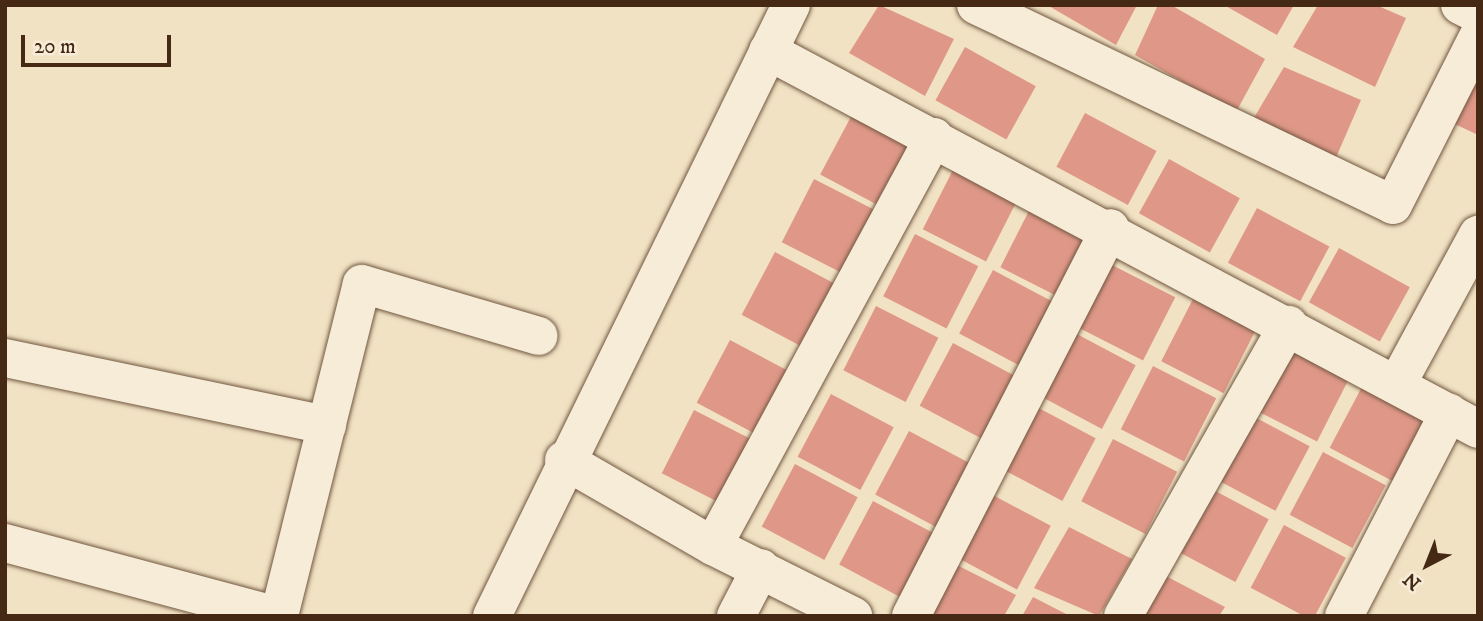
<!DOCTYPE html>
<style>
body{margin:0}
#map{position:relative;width:1483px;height:621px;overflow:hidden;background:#f1e2c3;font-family:"IM FELL DW Pica",serif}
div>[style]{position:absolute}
.building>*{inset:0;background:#df9888;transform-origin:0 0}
.roads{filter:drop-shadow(0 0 2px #715740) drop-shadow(0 0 2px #715740)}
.minor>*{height:38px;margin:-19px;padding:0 19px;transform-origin:19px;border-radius:19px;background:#f6ecd8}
span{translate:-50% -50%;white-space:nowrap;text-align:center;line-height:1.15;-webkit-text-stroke:5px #f6ecd8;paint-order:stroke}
.frame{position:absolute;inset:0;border:7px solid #462915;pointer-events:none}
.north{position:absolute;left:1392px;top:530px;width:70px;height:70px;-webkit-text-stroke:5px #f6ecd8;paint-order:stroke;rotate:222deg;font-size:19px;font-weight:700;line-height:28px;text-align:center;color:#462915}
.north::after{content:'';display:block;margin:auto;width:24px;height:32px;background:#462915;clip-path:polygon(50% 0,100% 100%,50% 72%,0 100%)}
.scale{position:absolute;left:21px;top:35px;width:150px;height:32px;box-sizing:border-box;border:4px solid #462915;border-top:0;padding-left:9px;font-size:21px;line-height:24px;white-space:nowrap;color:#462915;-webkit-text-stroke:5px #f6ecd8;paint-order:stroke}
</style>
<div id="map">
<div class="building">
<div style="clip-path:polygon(879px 5px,954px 39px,925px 96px,849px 53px)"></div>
<div style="clip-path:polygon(1047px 5px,1137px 5px,1116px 45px)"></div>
<div style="clip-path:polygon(1158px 5px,1171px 5px,1265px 59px,1236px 112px,1135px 55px)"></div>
<div style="clip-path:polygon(1224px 5px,1294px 5px,1277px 35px)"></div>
<div style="clip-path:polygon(1318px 5px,1376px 5px,1406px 18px,1375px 87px,1293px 47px)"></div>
<div style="left:965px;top:47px;width:81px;height:61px;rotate:29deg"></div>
<div style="clip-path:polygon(1478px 55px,1478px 135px,1442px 118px)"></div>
<div style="clip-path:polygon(1284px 67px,1361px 100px,1331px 169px,1248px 128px)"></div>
<div style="left:854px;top:111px;width:72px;height:72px;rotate:28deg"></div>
<div style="left:1085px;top:113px;width:81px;height:61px;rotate:28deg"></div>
<div style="left:1169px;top:159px;width:81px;height:62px;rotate:29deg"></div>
<div style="left:955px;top:166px;width:71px;height:71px;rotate:27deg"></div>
<div style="left:814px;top:179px;width:72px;height:71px;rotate:27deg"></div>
<div style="left:1033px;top:203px;width:70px;height:72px;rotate:27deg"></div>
<div style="left:1257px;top:208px;width:82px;height:62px;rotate:28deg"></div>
<div style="left:915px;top:234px;width:71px;height:70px;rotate:27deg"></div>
<div style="left:1339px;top:248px;width:81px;height:62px;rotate:29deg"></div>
<div style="left:775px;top:252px;width:70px;height:71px;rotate:28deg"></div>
<div style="left:1112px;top:265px;width:71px;height:71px;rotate:27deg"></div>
<div style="left:993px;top:270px;width:71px;height:72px;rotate:28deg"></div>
<div style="left:1193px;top:299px;width:70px;height:70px;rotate:27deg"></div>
<div style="left:876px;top:306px;width:70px;height:72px;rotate:27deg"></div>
<div style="left:1073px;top:332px;width:71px;height:72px;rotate:28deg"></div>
<div style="left:730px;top:340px;width:71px;height:71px;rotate:28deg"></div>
<div style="left:953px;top:343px;width:71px;height:71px;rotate:28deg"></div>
<div style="left:1286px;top:346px;width:71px;height:71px;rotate:27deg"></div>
<div style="left:1153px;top:366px;width:71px;height:71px;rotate:27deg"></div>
<div style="left:1363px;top:385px;width:71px;height:71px;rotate:28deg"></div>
<div style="left:831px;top:394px;width:71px;height:71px;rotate:28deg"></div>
<div style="left:1033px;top:405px;width:71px;height:71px;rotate:28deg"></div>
<div style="left:694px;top:410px;width:72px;height:71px;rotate:27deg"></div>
<div style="left:1247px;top:413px;width:71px;height:73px;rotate:28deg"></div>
<div style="left:909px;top:431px;width:70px;height:72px;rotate:28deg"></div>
<div style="left:1113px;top:439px;width:72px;height:70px;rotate:27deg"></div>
<div style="left:1323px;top:452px;width:71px;height:71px;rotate:28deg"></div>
<div style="left:795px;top:464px;width:71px;height:71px;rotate:28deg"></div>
<div style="left:1206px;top:486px;width:71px;height:71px;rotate:28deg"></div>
<div style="left:989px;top:493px;width:70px;height:72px;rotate:28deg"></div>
<div style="left:873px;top:501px;width:71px;height:72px;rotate:28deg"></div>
<div style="left:1284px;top:525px;width:70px;height:71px;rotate:28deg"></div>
<div style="clip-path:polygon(1069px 527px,1132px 559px,1099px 616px,1034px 588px)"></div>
<div style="clip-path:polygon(953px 563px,1016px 595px,1004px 616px,922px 616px)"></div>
<div style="clip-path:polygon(1162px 574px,1225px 607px,1219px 616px,1138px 616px)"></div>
<div style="clip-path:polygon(1033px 597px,1070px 616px,1022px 616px)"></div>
</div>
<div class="roads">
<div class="minor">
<div style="left:976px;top:5px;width:462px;rotate:25.6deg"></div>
<div style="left:1393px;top:205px;width:188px;rotate:-63.2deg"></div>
<div style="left:1460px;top:5px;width:20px;rotate:27deg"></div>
<div style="left:768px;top:51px;width:804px;rotate:28.03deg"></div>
<div style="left:5px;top:358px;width:329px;rotate:11.8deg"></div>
<div style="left:1397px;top:384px;width:170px;rotate:-61.5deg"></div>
<div style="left:564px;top:460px;width:172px;rotate:30deg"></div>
<div style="left:713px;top:546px;width:157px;rotate:26.6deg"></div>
<div style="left:5px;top:543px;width:282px;rotate:15deg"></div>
<div style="left:713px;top:546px;width:465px;rotate:-61.6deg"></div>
<div style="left:279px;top:616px;width:342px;rotate:-76deg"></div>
<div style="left:362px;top:284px;width:184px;rotate:16.4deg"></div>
<div style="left:492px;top:616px;width:680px;rotate:-63.92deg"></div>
<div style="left:736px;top:616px;width:54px;rotate:-62.5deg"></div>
<div style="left:911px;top:616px;width:436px;rotate:-62.8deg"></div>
<div style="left:1123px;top:616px;width:335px;rotate:-60.4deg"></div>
<div style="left:1344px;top:616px;width:229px;rotate:-62.7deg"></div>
</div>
</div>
<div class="frame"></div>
<div class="north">N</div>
<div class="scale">20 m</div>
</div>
